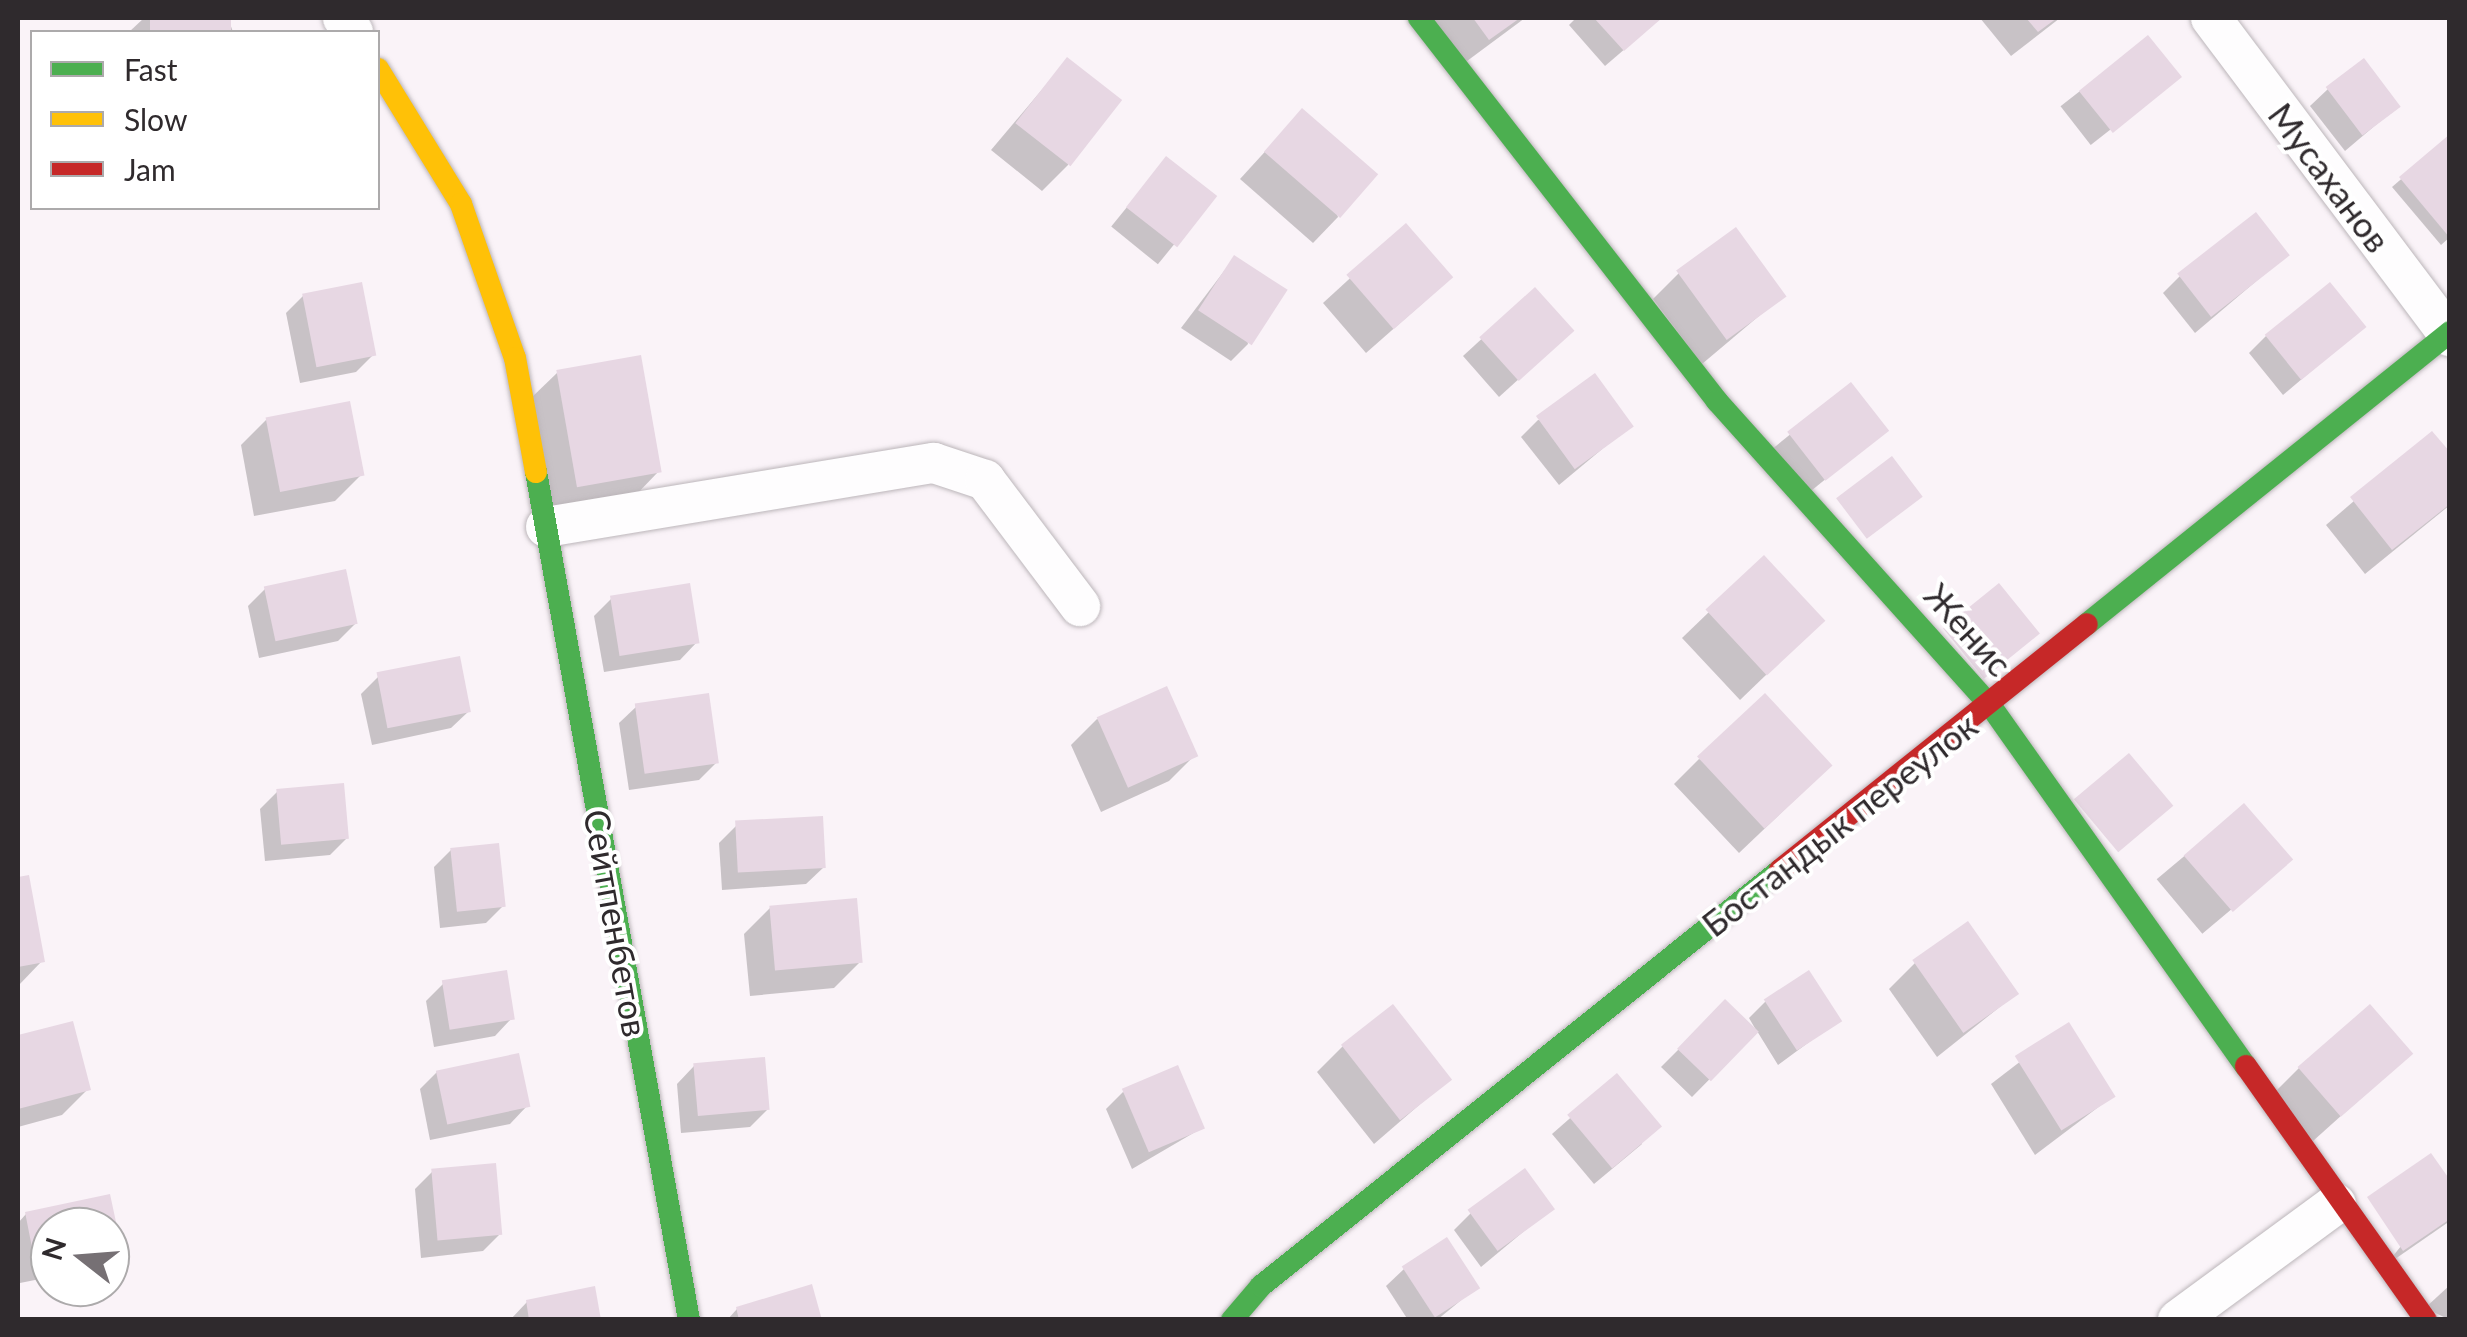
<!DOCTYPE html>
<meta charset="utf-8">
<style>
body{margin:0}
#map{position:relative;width:2467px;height:1337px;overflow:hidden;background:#faf3f8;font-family:Lato,sans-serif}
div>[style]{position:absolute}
.shadow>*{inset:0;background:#0003;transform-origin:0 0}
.building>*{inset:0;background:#e7d7e3;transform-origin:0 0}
.roads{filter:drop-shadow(0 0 2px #bcb6ba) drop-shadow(0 0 2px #bcb6ba)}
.street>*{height:40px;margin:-20px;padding:0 20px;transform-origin:20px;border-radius:20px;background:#fefdfe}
.fast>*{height:22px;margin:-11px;padding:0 11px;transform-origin:11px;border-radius:11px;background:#4caf50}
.slow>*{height:22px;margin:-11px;padding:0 11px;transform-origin:11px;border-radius:11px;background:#ffc107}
.jam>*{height:22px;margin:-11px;padding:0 11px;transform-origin:11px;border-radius:11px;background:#c62828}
span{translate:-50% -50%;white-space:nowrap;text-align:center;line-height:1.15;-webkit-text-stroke:8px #fff;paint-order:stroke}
.street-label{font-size:35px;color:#2f2a2d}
.frame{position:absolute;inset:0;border:20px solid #2f2a2d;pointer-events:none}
.legend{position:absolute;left:30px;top:30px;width:350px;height:180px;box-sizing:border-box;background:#fff;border:2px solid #acaaab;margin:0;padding:12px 18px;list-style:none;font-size:30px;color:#2f2a2d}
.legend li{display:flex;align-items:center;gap:20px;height:50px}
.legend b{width:50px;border:2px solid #acaaab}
.north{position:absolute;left:30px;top:1207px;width:100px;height:100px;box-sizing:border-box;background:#fff;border:2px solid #acaaab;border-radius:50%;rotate:287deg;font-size:28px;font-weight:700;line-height:40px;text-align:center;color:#2f2a2d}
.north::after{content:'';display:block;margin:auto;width:35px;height:45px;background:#767074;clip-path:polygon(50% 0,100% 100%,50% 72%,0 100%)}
</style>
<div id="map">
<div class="shadow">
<div style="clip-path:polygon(144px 18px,228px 18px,233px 32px,129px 32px)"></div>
<div style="clip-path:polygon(1429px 18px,1525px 18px,1463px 64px)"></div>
<div style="clip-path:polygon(1576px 18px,1661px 18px,1605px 66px,1569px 25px)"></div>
<div style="clip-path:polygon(1980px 18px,2060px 18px,2011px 56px)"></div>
<div style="left:2148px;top:38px;width:49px;height:111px;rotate:52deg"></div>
<div style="clip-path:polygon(1067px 60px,1068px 165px,1042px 191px,991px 150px)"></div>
<div style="clip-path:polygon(2328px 89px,2398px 106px,2345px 151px,2310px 106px)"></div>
<div style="clip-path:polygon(1302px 111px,1338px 217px,1313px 243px,1240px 179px)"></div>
<div style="clip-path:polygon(2450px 137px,2450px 237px,2441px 245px,2392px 187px)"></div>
<div style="left:1166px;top:159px;width:60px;height:87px;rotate:39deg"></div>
<div style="clip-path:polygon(1406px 227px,1424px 302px,1366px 353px,1323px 303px)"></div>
<div style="clip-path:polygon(2287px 255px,2195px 333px,2163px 293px,2180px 276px)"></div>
<div style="clip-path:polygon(1234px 258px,1248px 344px,1231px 361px,1181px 328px)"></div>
<div style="clip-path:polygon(1679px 273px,1784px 295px,1702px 364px,1653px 299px)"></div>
<div style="clip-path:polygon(1535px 290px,1553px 348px,1499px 397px,1463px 356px)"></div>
<div style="clip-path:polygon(304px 295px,373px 355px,356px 372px,300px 383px,286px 313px)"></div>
<div style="clip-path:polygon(2363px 327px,2283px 395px,2249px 353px,2266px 336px)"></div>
<div style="clip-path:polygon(557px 373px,659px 471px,634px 497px,551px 512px,531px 398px)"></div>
<div style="left:1850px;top:386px;width:57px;height:102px;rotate:51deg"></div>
<div style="clip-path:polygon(267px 419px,361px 475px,335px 501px,254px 516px,241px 445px)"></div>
<div style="clip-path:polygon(1538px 420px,1631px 425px,1559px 485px,1521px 437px)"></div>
<div style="clip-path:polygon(2432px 434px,2450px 456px,2450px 505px,2365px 574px,2326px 525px)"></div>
<div style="clip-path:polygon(1764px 559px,1796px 646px,1740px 700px,1682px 638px)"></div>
<div style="clip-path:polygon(265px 589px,355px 624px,338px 641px,259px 658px,248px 606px)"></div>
<div style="clip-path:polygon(611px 599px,697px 642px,680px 660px,604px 672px,594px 616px)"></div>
<div style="clip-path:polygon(378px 677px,469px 711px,451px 728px,372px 745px,361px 694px)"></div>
<div style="clip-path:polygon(637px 706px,717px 762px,699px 780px,629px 790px,619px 723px)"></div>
<div style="clip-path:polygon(1097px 719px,1195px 755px,1169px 781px,1101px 812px,1071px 745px)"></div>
<div style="clip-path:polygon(1699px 759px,1804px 791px,1739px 853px,1674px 784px)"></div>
<div style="clip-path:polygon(277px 792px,347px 838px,330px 855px,265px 861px,260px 809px)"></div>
<div style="left:2244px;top:806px;width:71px;height:114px;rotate:50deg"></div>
<div style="clip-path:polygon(737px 825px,824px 867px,806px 884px,722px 890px,719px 843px)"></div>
<div style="clip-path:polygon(451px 850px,503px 906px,486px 923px,440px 928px,434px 867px)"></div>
<div style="clip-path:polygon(27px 878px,42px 961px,18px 986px,18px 879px)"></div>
<div style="clip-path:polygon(770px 908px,860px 962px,834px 988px,750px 996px,744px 934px)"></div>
<div style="clip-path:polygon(1915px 963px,2016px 994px,1937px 1057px,1889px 989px)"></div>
<div style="clip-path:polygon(444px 983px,512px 1018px,495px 1036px,434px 1047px,426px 1001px)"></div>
<div style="clip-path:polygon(1766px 1001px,1839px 1020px,1778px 1065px,1757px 1031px,1692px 1097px,1661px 1067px,1725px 1003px,1756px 1030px,1749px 1018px)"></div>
<div style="clip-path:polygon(71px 1024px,88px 1089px,62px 1115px,18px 1127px,18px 1038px)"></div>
<div style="clip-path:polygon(2068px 1025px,2113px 1096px,2035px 1155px,1991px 1084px)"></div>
<div style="clip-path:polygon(1343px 1046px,1448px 1080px,1374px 1144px,1317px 1072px)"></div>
<div style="clip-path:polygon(2410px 1054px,2313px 1141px,2273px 1094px,2299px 1068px)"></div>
<div style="clip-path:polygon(694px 1066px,767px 1110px,750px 1127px,681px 1133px,677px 1084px)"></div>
<div style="clip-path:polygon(437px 1072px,527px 1106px,510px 1124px,430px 1140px,420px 1089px)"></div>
<div style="clip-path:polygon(1617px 1077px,1642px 1144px,1594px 1184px,1552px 1134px)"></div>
<div style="clip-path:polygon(1123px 1092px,1202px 1128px,1132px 1169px,1106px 1109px)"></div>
<div style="clip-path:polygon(432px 1172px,500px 1234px,483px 1251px,421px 1258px,415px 1189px)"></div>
<div style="clip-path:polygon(2450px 1185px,2450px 1221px,2385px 1266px)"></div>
<div style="clip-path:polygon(108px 1197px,119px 1249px,110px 1258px,110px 1227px,50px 1227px,50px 1277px,20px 1283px,18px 1223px,26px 1214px)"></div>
<div style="clip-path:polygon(1552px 1208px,1481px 1267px,1454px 1230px,1471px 1213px)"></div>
<div style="clip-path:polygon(1404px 1269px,1477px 1287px,1437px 1320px,1408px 1320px,1386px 1286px)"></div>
<div style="clip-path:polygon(2450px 1285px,2450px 1320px,2425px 1308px)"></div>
<div style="clip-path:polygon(527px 1302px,599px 1320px,510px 1320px)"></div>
<div style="clip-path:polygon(737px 1309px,820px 1320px,727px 1320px)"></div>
</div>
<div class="building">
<div style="left:150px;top:18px;width:81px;height:15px"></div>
<div style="clip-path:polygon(1473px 18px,1520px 18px,1489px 40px)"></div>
<div style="clip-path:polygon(1594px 18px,1662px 18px,1624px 51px)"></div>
<div style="clip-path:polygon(2026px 18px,2057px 18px,2038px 32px)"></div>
<div style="left:2148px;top:35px;width:54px;height:89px;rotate:51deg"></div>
<div style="left:1067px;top:57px;width:70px;height:84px;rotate:38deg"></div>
<div style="left:2364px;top:58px;width:61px;height:48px;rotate:53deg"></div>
<div style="left:1302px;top:108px;width:101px;height:58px;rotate:41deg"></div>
<div style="clip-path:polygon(2450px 134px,2450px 238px,2399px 177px)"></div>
<div style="left:1166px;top:156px;width:65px;height:65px;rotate:38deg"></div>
<div style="left:2256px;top:212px;width:55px;height:100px;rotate:52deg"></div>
<div style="left:1406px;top:223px;width:72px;height:79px;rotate:49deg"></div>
<div style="left:1736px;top:227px;width:86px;height:74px;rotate:54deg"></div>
<div style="left:1234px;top:255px;width:64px;height:66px;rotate:33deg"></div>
<div style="left:362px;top:282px;width:75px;height:61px;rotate:79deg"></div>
<div style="left:2330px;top:282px;width:58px;height:84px;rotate:51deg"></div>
<div style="left:1535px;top:287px;width:59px;height:75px;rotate:48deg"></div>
<div style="left:641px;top:355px;width:119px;height:86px;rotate:80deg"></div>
<div style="left:1595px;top:373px;width:66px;height:73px;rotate:54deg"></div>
<div style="left:1851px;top:382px;width:62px;height:81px;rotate:52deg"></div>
<div style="left:350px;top:401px;width:76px;height:86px;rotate:79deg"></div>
<div style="clip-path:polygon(2432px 431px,2450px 452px,2450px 504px,2392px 550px,2350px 497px)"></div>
<div style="left:1892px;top:456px;width:51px;height:70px;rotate:53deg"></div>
<div style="left:1764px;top:555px;width:90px;height:80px;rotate:47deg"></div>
<div style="left:346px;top:569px;width:56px;height:84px;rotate:78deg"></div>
<div style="left:690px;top:583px;width:61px;height:81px;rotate:81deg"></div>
<div style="left:1999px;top:583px;width:65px;height:72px;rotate:51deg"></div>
<div style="left:460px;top:656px;width:57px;height:85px;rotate:79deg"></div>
<div style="left:1167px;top:686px;width:77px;height:77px;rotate:66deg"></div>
<div style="left:709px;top:693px;width:71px;height:75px;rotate:82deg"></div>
<div style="left:1765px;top:693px;width:99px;height:93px;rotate:47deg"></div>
<div style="left:2129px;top:753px;width:69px;height:72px;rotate:50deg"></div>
<div style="left:344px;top:783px;width:56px;height:68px;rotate:85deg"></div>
<div style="left:2244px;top:803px;width:75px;height:80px;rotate:49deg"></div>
<div style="left:823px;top:816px;width:52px;height:88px;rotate:87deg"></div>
<div style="left:499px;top:843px;width:64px;height:49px;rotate:84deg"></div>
<div style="clip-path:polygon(29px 875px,45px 962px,18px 967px,18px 877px)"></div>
<div style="left:857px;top:898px;width:65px;height:88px;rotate:85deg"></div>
<div style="left:1968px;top:921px;width:89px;height:68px;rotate:55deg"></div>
<div style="left:507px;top:970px;width:50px;height:66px;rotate:81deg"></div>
<div style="left:1809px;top:970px;width:61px;height:54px;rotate:57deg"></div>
<div style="left:1725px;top:999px;width:47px;height:69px;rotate:44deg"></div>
<div style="left:1393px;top:1004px;width:96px;height:66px;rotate:52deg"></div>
<div style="left:2370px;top:1004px;width:66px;height:96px;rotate:49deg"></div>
<div style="clip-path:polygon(73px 1021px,91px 1090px,18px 1109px,18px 1035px)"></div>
<div style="left:2069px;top:1022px;width:88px;height:64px;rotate:58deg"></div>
<div style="left:519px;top:1053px;width:55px;height:85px;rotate:78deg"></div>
<div style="left:765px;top:1057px;width:53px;height:72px;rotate:85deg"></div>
<div style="left:1178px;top:1065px;width:69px;height:61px;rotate:67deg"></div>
<div style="left:1617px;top:1073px;width:70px;height:65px;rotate:50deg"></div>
<div style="clip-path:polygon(2431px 1153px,2450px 1180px,2450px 1219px,2403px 1251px,2367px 1197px)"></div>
<div style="left:496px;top:1163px;width:72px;height:65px;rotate:85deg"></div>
<div style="left:1525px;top:1168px;width:51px;height:71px;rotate:54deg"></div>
<div style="clip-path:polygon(110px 1194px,122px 1250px,110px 1252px,110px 1227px,50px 1227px,50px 1265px,36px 1268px,25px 1212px)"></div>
<div style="left:1447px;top:1237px;width:61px;height:54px;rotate:57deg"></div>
<div style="clip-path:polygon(812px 1284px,822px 1320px,739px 1320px,736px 1307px)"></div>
<div style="clip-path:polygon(595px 1286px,601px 1320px,529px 1320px,526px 1300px)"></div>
</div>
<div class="roads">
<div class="street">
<div style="left:343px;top:18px;width:17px;rotate:54deg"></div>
<div style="left:2211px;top:18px;width:398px;rotate:53.1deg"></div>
<div style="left:546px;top:527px;width:393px;rotate:-9.4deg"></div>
<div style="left:934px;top:463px;width:54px;rotate:18.4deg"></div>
<div style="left:985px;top:480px;width:158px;rotate:53deg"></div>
<div style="left:2178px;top:1320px;width:196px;rotate:-36.3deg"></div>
</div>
<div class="fast">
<div style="left:1419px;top:18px;width:485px;rotate:52.1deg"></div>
<div style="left:1717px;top:401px;width:409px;rotate:48.1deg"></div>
<div style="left:1990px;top:705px;width:443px;rotate:54.7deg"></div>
<div style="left:536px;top:472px;width:862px;rotate:79.77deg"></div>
<div style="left:2087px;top:624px;width:466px;rotate:-38.8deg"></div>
<div style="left:1232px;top:1320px;width:45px;rotate:-49.5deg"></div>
<div style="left:1261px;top:1286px;width:665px;rotate:-38.71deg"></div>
</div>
<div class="slow">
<div style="left:378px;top:69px;width:158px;rotate:58.4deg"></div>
<div style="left:461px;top:204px;width:163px;rotate:70.7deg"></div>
<div style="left:515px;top:358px;width:116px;rotate:79.6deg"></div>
</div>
<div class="jam">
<div style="left:1780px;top:870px;width:393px;rotate:-38.7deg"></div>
<div style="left:2246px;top:1066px;width:311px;rotate:54.7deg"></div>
</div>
</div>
<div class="street-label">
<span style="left:2330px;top:177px;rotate:53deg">Мусаханов</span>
<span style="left:1969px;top:629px;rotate:48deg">Женис</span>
<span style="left:1839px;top:824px;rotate:-38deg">Бостандык переулок</span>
<span style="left:617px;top:923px;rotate:80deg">Сейтпенбетов</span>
</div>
<div class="frame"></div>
<ul class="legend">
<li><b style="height:12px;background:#4caf50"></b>Fast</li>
<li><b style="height:12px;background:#ffc107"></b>Slow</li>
<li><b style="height:12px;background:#c62828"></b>Jam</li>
</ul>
<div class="north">N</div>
</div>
